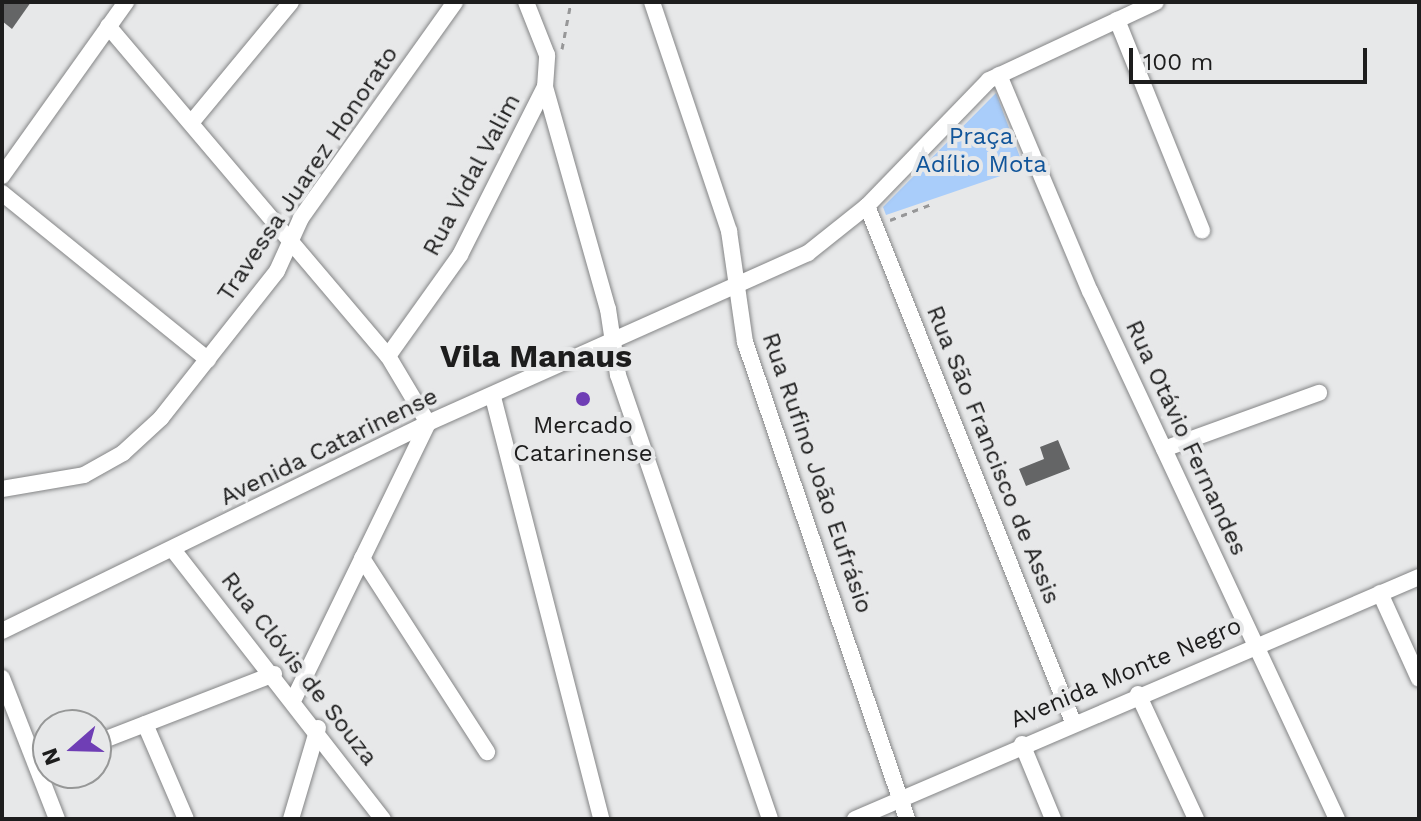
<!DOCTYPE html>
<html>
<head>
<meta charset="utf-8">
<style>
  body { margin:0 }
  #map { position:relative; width:1421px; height:821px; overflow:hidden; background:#e7e8e9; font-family:"Work Sans",sans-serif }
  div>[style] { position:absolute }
  .green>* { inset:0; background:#a9cdfa }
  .building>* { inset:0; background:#646566 }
  .path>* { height:3px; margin-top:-1.5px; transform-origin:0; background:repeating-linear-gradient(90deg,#979798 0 6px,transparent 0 12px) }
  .roads { filter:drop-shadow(0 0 2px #848586) drop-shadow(0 0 2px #848586) }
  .minor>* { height:16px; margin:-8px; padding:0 8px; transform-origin:8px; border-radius:8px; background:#fff }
  .dots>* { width:22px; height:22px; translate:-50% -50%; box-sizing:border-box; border:4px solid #e7e8e9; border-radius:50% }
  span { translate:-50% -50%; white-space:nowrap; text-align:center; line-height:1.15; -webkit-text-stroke:8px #e7e8e9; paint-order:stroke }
  .park-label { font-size:24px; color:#11559a }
  .street-label { font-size:24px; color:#1d1d1d }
  .poi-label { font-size:24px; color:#1d1d1d }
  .district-label { font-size:32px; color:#1d1d1d; font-weight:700 }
  .frame { position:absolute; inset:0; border:4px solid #1d1d1d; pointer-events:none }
  .north { position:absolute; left:32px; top:709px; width:80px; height:80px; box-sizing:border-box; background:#e7e8e9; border:2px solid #969797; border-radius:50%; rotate:250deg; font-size:22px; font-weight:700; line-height:32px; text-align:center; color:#1d1d1d }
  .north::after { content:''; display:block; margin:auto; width:28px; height:36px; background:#6f3eb5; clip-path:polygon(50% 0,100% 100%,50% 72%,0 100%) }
  .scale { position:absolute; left:1129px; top:48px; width:238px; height:36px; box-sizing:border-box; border:4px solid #1d1d1d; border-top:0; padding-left:10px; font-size:24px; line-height:28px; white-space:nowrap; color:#1d1d1d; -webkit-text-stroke:6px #e7e8e9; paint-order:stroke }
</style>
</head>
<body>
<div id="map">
  <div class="green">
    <div style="clip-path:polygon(996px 93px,1024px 168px,886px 215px,883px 207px)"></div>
  </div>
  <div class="building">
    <div style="clip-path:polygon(2px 2px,31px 2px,12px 29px,2px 21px)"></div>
    <div style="clip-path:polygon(1058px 440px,1070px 469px,1026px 486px,1019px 469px,1044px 459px,1040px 447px)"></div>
  </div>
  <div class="path">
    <div style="left:562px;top:49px;width:48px;rotate:-79.2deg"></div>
    <div style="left:890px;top:220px;width:47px;rotate:-21.1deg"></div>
  </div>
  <div class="roads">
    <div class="minor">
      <div style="left:652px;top:2px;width:242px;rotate:71.4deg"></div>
      <div style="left:729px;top:231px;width:112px;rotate:81.8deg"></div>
      <div style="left:745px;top:342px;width:504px;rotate:71.24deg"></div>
      <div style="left:1117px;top:20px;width:227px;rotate:68deg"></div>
      <div style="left:108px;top:26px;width:433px;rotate:49.7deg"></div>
      <div style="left:388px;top:356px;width:78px;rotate:59.2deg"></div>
      <div style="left:428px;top:423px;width:305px;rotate:115.9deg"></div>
      <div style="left:999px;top:75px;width:234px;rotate:67.2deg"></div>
      <div style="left:1090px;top:291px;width:583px;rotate:64.93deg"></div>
      <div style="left:545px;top:87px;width:231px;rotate:74.2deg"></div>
      <div style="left:608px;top:309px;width:67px;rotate:81.4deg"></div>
      <div style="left:618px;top:375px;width:469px;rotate:71.1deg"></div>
      <div style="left:191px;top:123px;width:157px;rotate:-50.4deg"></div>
      <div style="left:2px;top:176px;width:214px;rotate:-54.5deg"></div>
      <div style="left:2px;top:193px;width:265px;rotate:39deg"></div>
      <div style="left:867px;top:206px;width:556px;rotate:68.24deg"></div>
      <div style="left:388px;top:356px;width:124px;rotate:-54.5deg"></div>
      <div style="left:460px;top:255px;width:188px;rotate:-63.2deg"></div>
      <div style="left:545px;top:87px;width:32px;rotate:-86deg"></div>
      <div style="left:547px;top:55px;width:57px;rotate:-111.6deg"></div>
      <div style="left:493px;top:397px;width:436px;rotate:75.6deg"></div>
      <div style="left:1164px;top:449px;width:165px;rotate:-19.9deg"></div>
      <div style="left:2px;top:489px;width:83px;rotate:-9.7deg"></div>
      <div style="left:84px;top:475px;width:45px;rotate:-29.4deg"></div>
      <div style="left:123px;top:453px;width:52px;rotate:-42.6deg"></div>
      <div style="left:161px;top:418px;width:187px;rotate:-51.7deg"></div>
      <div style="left:277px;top:271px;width:58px;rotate:-65.6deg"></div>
      <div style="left:301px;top:218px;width:265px;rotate:-54.5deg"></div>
      <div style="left:174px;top:551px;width:340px;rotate:52.1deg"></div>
      <div style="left:362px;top:558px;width:231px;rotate:57.2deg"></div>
      <div style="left:1380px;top:593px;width:94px;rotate:65.6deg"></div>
      <div style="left:2px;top:631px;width:474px;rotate:-26deg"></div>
      <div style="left:428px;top:423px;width:416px;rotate:-24.1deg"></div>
      <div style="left:808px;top:253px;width:75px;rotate:-38.5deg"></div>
      <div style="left:867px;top:206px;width:175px;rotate:-45.9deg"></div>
      <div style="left:989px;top:80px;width:184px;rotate:-25deg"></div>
      <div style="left:2px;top:678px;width:151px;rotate:68.7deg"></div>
      <div style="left:1138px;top:694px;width:138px;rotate:65.1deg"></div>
      <div style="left:145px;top:724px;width:103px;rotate:66.7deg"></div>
      <div style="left:96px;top:743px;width:191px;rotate:-21.2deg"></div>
      <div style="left:1022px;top:744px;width:81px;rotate:67.5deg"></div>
      <div style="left:291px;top:819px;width:95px;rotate:-73.5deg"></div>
      <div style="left:855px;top:819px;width:614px;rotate:-23.22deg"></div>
    </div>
  </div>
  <div class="dots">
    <div style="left:583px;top:399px;background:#6f3eb5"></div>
  </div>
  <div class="park-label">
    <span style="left:981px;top:151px">Praça<br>Adílio Mota</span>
  </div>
  <div class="street-label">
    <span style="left:308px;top:174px;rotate:-56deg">Travessa Juarez Honorato</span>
    <span style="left:472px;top:175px;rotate:-62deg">Rua Vidal Valim</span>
    <span style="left:1186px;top:438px;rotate:65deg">Rua Otávio Fernandes</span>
    <span style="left:329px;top:447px;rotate:-26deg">Avenida Catarinense</span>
    <span style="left:993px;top:455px;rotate:68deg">Rua São Francisco de Assis</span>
    <span style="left:817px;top:473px;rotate:71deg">Rua Rufino João Eufrásio</span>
    <span style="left:299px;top:669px;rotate:52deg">Rua Clóvis de Souza</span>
    <span style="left:1126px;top:673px;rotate:-23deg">Avenida Monte Negro</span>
  </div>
  <div class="poi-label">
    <span style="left:583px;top:440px">Mercado<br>Catarinense</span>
  </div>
  <div class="district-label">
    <span style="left:536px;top:356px">Vila Manaus</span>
  </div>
  <div class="frame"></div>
  <div class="north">N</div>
  <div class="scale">100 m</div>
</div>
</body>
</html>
